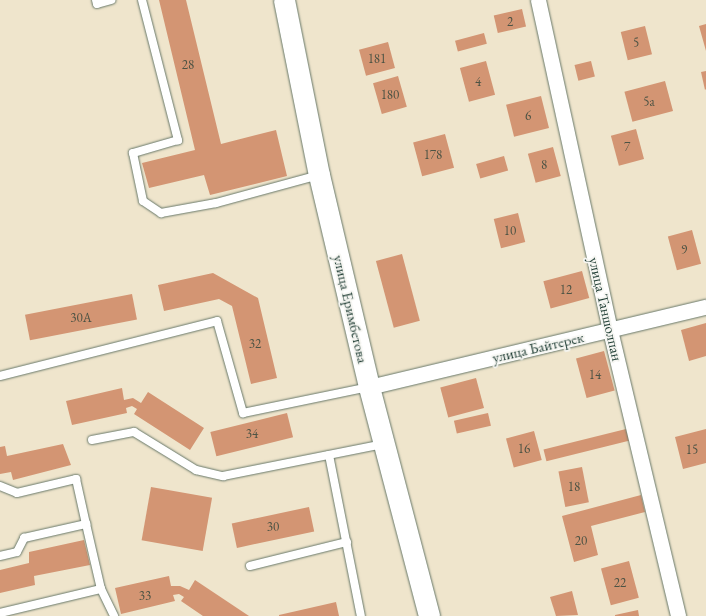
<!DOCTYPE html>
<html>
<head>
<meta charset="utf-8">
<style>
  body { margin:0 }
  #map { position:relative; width:706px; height:616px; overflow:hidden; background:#efe5cc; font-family:"EB Garamond",serif }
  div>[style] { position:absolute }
  .building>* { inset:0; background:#d39573; transform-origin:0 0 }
  .roads { filter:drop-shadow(0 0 1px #687869) drop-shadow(0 0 1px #687869) }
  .service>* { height:8px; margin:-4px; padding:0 4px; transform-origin:4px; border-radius:4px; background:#fff }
  .minor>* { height:15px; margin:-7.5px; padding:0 7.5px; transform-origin:7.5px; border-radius:7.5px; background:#fff }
  .secondary>* { height:21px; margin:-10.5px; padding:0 10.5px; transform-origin:10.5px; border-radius:10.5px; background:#fff }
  span { translate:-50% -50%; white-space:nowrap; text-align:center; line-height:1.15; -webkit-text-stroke:3.5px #f6f6f2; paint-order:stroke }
  .number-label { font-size:13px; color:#4c5344 }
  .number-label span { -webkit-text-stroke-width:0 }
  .street-label { font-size:15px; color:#1f3d34 }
</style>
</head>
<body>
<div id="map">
  <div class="building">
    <div style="clip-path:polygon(159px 0,186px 0,221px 144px,276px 130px,287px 176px,210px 195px,204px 175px,149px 188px,142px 163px,195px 150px)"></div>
    <div style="left:522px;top:9px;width:18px;height:29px;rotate:77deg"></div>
    <div style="clip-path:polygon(706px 24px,706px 51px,699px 26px)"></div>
    <div style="left:645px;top:26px;width:29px;height:25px;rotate:76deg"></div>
    <div style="left:484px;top:33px;width:11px;height:30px;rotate:75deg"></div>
    <div style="left:388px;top:42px;width:27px;height:30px;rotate:75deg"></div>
    <div style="left:486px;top:61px;width:35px;height:27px;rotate:75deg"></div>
    <div style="left:591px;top:61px;width:16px;height:17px;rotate:76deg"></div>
    <div style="clip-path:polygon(706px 71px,706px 89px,705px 90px,701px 72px)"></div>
    <div style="left:398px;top:76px;width:32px;height:26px;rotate:74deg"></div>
    <div style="left:665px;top:81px;width:31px;height:42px;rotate:75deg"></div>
    <div style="left:541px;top:96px;width:33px;height:36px;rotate:76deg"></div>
    <div style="left:636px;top:129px;width:31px;height:26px;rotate:75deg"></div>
    <div style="left:445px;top:134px;width:35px;height:33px;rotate:75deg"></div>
    <div style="left:553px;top:147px;width:30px;height:26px;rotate:75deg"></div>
    <div style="left:504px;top:156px;width:15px;height:29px;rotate:74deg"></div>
    <div style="left:518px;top:213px;width:30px;height:25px;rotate:76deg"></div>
    <div style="left:692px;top:230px;width:35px;height:25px;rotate:75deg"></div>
    <div style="left:402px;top:254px;width:69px;height:27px;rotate:75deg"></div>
    <div style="left:582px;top:271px;width:28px;height:40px;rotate:75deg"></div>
    <div style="clip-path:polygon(213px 273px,258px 298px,277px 378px,251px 384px,232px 306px,219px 299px,164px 311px,158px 285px)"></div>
    <div style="left:132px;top:294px;width:26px;height:109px;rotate:79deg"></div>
    <div style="clip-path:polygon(706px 323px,706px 356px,689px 361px,681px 330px)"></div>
    <div style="left:604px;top:351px;width:41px;height:29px;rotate:75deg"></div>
    <div style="left:476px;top:378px;width:31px;height:37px;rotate:75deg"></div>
    <div style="clip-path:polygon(122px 388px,124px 400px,133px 398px,141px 403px,148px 392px,204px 428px,190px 450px,134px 414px,137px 409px,132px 406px,126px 408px,127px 413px,72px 425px,66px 401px)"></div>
    <div style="left:287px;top:413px;width:25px;height:79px;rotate:76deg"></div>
    <div style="left:488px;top:413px;width:13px;height:35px;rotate:77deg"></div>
    <div style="left:626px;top:429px;width:12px;height:85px;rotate:76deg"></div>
    <div style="clip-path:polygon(706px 429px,706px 463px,683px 469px,675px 437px)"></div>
    <div style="left:534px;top:431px;width:30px;height:29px;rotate:75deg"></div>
    <div style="clip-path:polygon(63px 444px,71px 465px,13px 480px,11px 472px,0 474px,0 447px,5px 446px,7px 456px)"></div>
    <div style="left:582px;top:467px;width:36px;height:24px;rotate:79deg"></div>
    <div style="left:151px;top:487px;width:62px;height:54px;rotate:10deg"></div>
    <div style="clip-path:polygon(641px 495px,645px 512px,591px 526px,598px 555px,574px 562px,562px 516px)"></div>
    <div style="left:309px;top:507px;width:25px;height:79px;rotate:78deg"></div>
    <div style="clip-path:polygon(84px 540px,90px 565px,34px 576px,35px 585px,0 593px,0 570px,29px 563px,29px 552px)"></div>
    <div style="left:629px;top:561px;width:38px;height:29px;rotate:75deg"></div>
    <div style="clip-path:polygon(169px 576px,171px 586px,180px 586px,189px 590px,195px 580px,249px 616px,203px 616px,181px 601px,184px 597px,179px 594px,173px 595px,175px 601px,121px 614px,115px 588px)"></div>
    <div style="clip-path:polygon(572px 591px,578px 615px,556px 616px,550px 597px)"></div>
    <div style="clip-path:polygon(336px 602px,339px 616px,279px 616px,279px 615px)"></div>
    <div style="clip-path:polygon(638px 610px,639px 616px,615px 616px,615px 615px)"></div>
  </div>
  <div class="roads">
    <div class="service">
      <div style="left:96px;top:0;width:4px;rotate:76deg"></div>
      <div style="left:97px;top:4px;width:15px;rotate:-16deg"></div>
      <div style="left:142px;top:0;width:145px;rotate:75.6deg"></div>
      <div style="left:178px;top:140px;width:47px;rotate:163.9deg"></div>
      <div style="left:133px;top:153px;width:49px;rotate:78.2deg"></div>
      <div style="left:143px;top:201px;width:22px;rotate:34deg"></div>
      <div style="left:161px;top:213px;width:56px;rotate:-10.3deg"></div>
      <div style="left:216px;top:203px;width:107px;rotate:-15.2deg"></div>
      <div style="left:0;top:376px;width:224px;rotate:-14.2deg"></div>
      <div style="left:217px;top:321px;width:96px;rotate:74.2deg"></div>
      <div style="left:243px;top:413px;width:128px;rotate:-11.7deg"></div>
      <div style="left:92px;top:440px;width:43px;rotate:-10.8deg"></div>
      <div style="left:134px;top:432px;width:73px;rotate:31.5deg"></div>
      <div style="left:196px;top:470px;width:28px;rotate:13deg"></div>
      <div style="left:223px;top:476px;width:163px;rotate:-11.3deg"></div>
      <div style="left:329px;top:455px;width:164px;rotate:78.8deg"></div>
      <div style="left:0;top:486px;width:18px;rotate:22deg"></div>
      <div style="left:17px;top:493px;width:61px;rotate:-13.3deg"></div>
      <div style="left:76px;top:479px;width:46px;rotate:77.5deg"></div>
      <div style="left:0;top:556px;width:17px;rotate:-13deg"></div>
      <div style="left:17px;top:552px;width:16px;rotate:-63deg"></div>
      <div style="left:24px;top:538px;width:64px;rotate:-12.7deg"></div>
      <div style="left:86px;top:524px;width:67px;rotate:77deg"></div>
      <div style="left:250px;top:566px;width:100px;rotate:-13.9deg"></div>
      <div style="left:0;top:613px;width:104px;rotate:-13.4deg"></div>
      <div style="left:101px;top:589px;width:30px;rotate:64deg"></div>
    </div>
    <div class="minor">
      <div style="left:538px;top:0;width:338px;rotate:77.7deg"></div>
      <div style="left:610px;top:330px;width:294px;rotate:76.6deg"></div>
      <div style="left:369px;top:387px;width:346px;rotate:-13.4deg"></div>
    </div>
    <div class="secondary">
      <div style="left:284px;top:0;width:178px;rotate:78.7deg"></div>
      <div style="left:319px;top:175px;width:218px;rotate:76.7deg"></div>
      <div style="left:369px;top:387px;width:237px;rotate:75.3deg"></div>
    </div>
  </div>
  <div class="number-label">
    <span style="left:510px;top:22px">2</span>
    <span style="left:636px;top:43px">5</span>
    <span style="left:377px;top:59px">181</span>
    <span style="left:188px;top:65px">28</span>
    <span style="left:478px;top:82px">4</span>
    <span style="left:390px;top:95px">180</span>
    <span style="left:649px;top:102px">5а</span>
    <span style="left:528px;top:116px">6</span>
    <span style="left:627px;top:147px">7</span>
    <span style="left:433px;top:155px">178</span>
    <span style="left:544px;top:165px">8</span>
    <span style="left:510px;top:231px">10</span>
    <span style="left:684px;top:250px">9</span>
    <span style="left:566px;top:290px">12</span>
    <span style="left:81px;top:318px">30А</span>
    <span style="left:255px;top:344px">32</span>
    <span style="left:595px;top:375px">14</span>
    <span style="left:252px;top:434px">34</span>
    <span style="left:524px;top:449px">16</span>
    <span style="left:692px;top:450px">15</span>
    <span style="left:574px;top:487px">18</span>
    <span style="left:273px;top:527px">30</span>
    <span style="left:581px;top:541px">20</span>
    <span style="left:620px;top:583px">22</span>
    <span style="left:145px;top:596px">33</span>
  </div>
  <div class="street-label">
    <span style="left:351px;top:309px;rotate:77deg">улица Еримбетова</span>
    <span style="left:606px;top:309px;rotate:77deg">улица Таншолпан</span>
    <span style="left:538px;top:347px;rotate:-13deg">улица Байтерек</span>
  </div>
</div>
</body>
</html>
